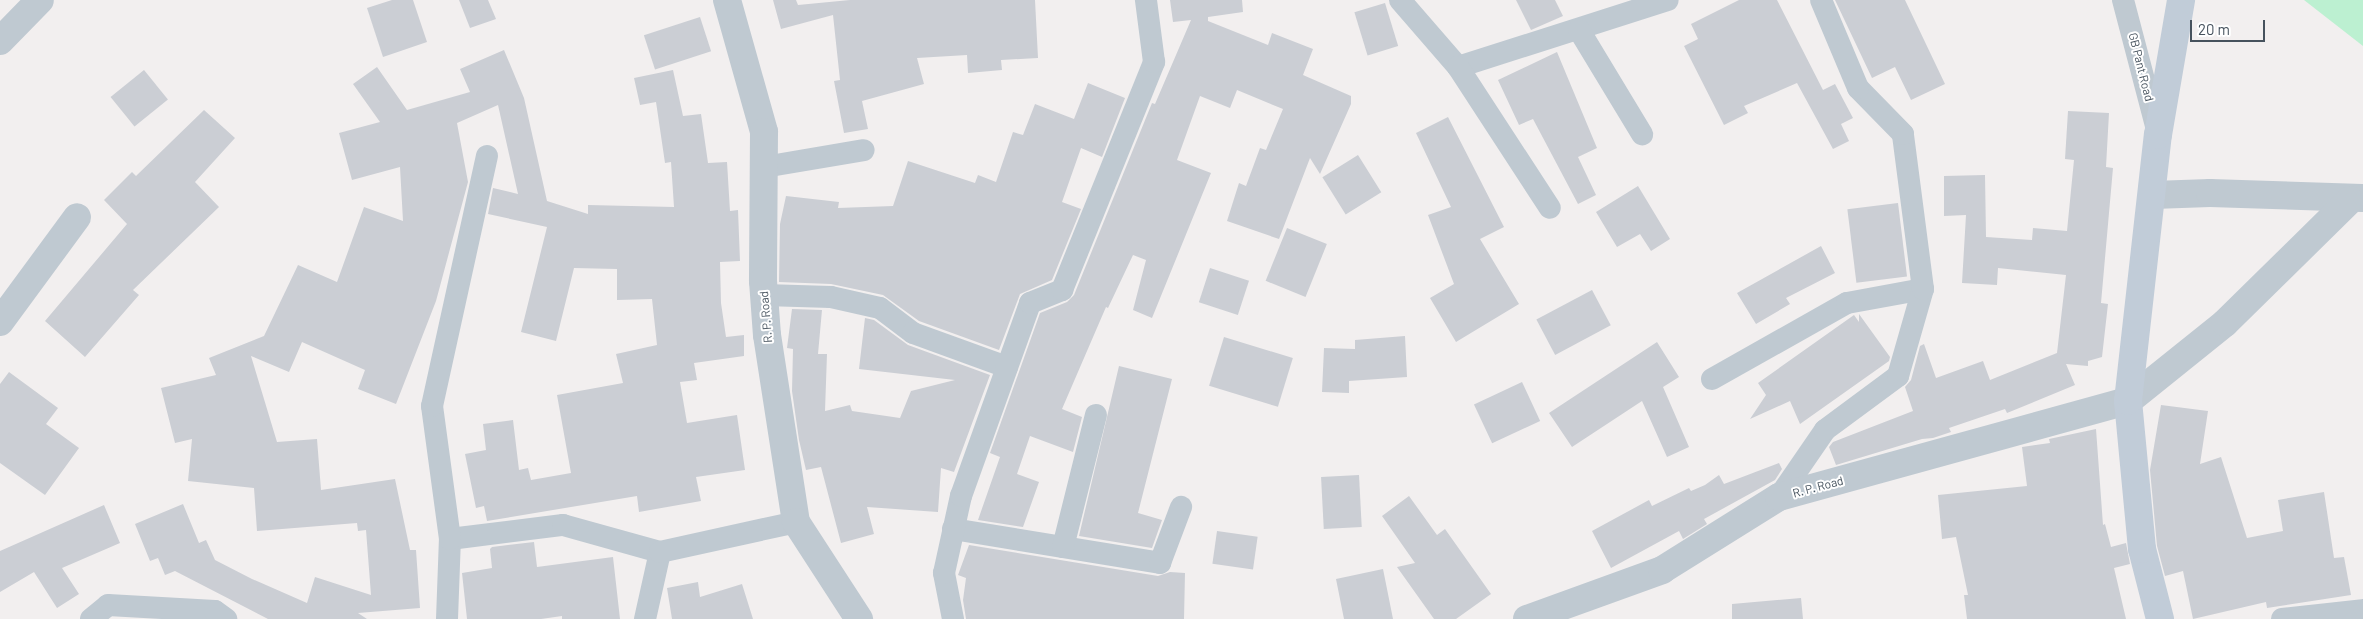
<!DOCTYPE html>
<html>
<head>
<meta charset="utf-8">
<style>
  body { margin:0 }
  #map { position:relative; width:2363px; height:619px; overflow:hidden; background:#f2efef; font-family:Barlow,sans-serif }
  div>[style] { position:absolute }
  .green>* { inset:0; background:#bcf0d1 }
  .building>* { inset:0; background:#cbced4; transform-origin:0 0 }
  .minor>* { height:22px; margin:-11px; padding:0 11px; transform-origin:11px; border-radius:11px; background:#bfc9d1 }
  .tertiary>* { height:28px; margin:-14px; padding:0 14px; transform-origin:14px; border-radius:14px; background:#bfc9d1 }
  .secondary>* { height:28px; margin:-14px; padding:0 14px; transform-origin:14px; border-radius:14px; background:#c1ccd8 }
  span { translate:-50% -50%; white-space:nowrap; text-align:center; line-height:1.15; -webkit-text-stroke:4px #fff; paint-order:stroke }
  .street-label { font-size:12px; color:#46525d }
  .scale { position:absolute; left:2190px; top:20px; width:75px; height:22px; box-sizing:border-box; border:2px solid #46525d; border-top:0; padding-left:6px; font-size:15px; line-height:18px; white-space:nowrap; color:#46525d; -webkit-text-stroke:4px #fff; paint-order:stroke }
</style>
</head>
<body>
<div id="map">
  <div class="green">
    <div style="clip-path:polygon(2304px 0,2363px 0,2363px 46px)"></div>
  </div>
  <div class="building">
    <div style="clip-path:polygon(392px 0,413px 0,427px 42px,383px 57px,367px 8px)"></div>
    <div style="clip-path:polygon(459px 0,488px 0,496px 19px,470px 28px)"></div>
    <div style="clip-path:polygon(773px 0,796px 0,798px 5px,850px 0,1035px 0,1038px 58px,1001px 60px,1002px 70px,968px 73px,967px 55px,917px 58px,924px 84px,862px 101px,868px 129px,844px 133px,834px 81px,840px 80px,833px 15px,781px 29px)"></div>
    <div style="clip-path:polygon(1170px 0,1242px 0,1243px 12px,1208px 17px,1208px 21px,1268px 45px,1272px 33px,1313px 49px,1303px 75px,1351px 96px,1351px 104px,1320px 174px,1310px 158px,1279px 239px,1227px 221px,1239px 183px,1246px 186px,1260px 148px,1266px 150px,1283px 109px,1237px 90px,1230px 108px,1200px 96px,1177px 160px,1211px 173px,1152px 318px,1133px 310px,1146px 260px,1133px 255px,1108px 308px,1106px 307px,1062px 409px,1082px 417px,1073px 452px,1030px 436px,1017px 474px,1039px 482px,1023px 527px,978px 520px,1000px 457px,990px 453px,1040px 313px,1067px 302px,1074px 295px,1152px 103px,1155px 104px,1191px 20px,1173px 22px)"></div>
    <div style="clip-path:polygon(1516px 0,1555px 0,1563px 16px,1531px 30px)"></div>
    <div style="clip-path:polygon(1739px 0,1777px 0,1823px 90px,1835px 84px,1853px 118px,1841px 124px,1849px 141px,1833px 149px,1797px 83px,1744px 106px,1748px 113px,1724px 125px,1684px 46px,1698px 39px,1691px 24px)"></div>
    <div style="clip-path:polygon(1835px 0,1905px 0,1945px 84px,1911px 100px,1895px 67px,1872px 78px)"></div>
    <div style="left:1385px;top:3px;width:45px;height:32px;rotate:73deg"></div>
    <div style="left:700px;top:17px;width:36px;height:59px;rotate:72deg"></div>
    <div style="clip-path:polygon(504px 50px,524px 98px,547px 201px,588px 214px,588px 205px,674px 207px,671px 162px,665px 163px,656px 102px,640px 105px,634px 78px,673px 70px,683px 116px,701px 114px,708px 163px,727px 162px,730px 211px,738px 210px,740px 261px,720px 262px,721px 303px,726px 337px,744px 335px,744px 356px,694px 363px,697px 380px,680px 382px,687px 423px,737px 415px,745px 470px,696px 477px,701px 501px,639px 512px,637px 496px,487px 521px,484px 506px,476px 508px,465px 454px,486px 450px,483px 424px,513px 420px,519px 470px,528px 468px,531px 480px,571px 473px,557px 395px,623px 383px,616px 354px,657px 345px,652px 299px,617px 300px,617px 269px,574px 268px,556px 341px,521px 332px,547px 227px,488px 214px,493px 188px,518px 194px,498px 105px,457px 123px,468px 182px,436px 301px,396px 404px,358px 389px,365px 370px,302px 342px,289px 372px,251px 356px,277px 442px,317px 439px,321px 490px,395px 479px,410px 550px,416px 550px,420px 608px,358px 613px,367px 619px,268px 619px,175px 571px,165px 575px,158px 558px,150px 561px,135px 524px,183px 504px,199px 543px,206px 540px,215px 560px,252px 579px,307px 603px,315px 577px,371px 595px,366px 530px,358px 531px,357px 523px,257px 531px,254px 488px,188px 481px,192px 439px,175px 443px,161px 388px,216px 375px,209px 358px,264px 336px,298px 265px,337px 282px,364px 207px,403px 221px,400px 167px,352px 180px,339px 133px,380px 122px,353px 84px,377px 67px,407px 110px,470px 92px,460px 69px)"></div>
    <div style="clip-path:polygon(1557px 52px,1597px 148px,1578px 157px,1596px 195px,1578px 204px,1533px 119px,1519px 125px,1498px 80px)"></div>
    <div style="left:144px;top:70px;width:38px;height:43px;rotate:51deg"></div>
    <div style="clip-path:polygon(1088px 83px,1125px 98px,1102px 157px,1081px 148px,1062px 202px,1081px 209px,1052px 280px,1020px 294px,999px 350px,919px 321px,883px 295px,831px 284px,779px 282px,780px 224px,786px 196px,839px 202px,838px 208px,893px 206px,908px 161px,975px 183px,978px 175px,996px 182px,1013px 132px,1023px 135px,1035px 104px,1074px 119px)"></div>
    <div style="clip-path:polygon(204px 110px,235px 138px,195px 182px,219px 207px,133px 290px,139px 295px,85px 357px,45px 321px,127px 224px,104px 200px,132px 172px,136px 176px)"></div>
    <div style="clip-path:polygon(2068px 111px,2109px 113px,2106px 167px,2113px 168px,2101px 303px,2108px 304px,2102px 357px,2088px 361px,2088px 366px,2066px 364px,2075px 385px,2007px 413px,2005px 409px,1949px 428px,1951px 432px,1933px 438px,1922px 439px,1836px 465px,1829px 447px,1833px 442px,1913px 411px,1905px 387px,1911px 380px,1920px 346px,1924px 344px,1936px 378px,1983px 361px,1990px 380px,2057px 353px,2066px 275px,1998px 268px,1997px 285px,1962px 283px,1966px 215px,1944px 216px,1944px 176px,1985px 175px,1986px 237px,2032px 240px,2033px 228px,2067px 231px,2074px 160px,2065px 159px)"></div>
    <div style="clip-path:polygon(1448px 117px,1504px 227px,1480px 239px,1519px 304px,1456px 342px,1430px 298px,1454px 284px,1428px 215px,1451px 207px,1416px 133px)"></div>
    <div style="left:1358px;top:155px;width:44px;height:42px;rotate:58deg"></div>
    <div style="clip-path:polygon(1638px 186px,1670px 239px,1651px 251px,1640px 234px,1617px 247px,1596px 212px)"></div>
    <div style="left:1898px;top:203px;width:74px;height:51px;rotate:83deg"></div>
    <div style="left:1287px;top:228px;width:43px;height:57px;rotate:22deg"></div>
    <div style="clip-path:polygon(1821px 246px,1835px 273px,1786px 298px,1790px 304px,1756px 324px,1737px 293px)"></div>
    <div style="left:1210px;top:268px;width:41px;height:36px;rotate:18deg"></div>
    <div style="left:1592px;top:290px;width:40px;height:63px;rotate:62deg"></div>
    <div style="clip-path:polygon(792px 309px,822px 310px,818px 354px,827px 354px,825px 411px,850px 405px,852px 411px,900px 418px,911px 391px,955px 380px,859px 369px,865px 318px,874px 320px,908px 345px,990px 375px,954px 472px,941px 468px,938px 512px,867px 507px,874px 534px,841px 543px,821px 467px,806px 470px,799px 440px,792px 391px,793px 349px,787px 348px)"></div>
    <div style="clip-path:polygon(1859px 314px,1890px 357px,1889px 361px,1800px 424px,1790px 401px,1750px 419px,1766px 395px,1758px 383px,1854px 315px,1859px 322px)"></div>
    <div style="clip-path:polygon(1405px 336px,1407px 377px,1349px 381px,1349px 393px,1322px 392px,1324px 348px,1355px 349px,1355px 340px)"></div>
    <div style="left:1224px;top:337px;width:72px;height:51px;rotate:17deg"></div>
    <div style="clip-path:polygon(1657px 342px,1679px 377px,1663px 387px,1689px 447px,1667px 457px,1642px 401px,1572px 447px,1549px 413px)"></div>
    <div style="clip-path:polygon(1119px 366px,1172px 379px,1138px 513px,1162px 520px,1152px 548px,1079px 536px)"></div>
    <div style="clip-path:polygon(9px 372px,58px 408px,46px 424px,79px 448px,45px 495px,0 463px,0 384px)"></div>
    <div style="left:1522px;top:382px;width:43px;height:53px;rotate:65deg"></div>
    <div style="clip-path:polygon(2161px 405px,2208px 411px,2200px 464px,2221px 457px,2247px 538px,2283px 531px,2278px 500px,2324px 492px,2334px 558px,2344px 557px,2351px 595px,2267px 608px,2266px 602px,2193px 619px,2183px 571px,2165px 576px,2157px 546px,2150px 470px)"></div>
    <div style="clip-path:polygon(2096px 429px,2103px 525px,2105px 524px,2111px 547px,2126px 543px,2130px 564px,2114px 568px,2126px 619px,1967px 619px,1964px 595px,1968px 595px,1956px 537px,1942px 539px,1938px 495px,2027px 486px,2022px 447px,2050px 443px,2049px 439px)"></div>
    <div style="clip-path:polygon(1779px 463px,1782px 469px,1775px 480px,1704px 519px,1707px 524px,1683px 539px,1679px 531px,1611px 568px,1592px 531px,1649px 500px,1652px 506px,1689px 488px,1691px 491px,1705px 485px,1719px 475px,1724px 484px)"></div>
    <div style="left:1359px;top:475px;width:52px;height:38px;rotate:87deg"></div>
    <div style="clip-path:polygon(1409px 496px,1437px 535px,1445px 529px,1491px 594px,1456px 619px,1434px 619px,1397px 567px,1415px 563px,1382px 516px)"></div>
    <div style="clip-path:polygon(104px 505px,120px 543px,62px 568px,79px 594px,57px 608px,34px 572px,0 592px,0 551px)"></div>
    <div style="left:1217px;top:531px;width:41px;height:33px;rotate:8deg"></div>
    <div style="clip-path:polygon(534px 542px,537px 567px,613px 557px,620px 619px,562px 619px,562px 616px,541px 619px,467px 619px,462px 573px,492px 568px,490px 549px,492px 547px)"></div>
    <div style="clip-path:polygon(969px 545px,1158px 576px,1170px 572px,1185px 573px,1184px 619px,966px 619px,963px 600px,966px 578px,958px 575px)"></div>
    <div style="clip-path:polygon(1383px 569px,1393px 619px,1344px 619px,1336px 579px)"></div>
    <div style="clip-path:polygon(698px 582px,700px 597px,742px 584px,753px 619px,672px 619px,667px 588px)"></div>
    <div style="clip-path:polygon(1801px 598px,1803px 619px,1732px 619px,1732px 604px)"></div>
  </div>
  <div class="minor">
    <div style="left:1400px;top:0;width:89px;rotate:49.1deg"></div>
    <div style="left:1458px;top:67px;width:220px;rotate:-17.7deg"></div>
    <div style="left:2123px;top:0;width:134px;rotate:75.3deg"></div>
    <div style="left:1579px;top:30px;width:122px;rotate:58.8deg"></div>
    <div style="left:1458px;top:67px;width:168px;rotate:56.9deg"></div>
    <div style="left:764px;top:167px;width:101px;rotate:-9.6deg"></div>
    <div style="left:764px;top:295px;width:67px;rotate:1.7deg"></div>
    <div style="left:831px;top:297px;width:50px;rotate:12.7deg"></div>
    <div style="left:880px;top:308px;width:41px;rotate:37.1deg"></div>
    <div style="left:913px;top:333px;width:100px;rotate:19.9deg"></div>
    <div style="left:1712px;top:379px;width:155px;rotate:-29.4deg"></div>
    <div style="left:1847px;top:303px;width:77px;rotate:-10.4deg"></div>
    <div style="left:1779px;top:497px;width:81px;rotate:-55.5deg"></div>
    <div style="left:1825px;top:430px;width:91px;rotate:-36.5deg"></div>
    <div style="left:1898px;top:376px;width:91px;rotate:-74deg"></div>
    <div style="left:1923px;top:289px;width:156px;rotate:-97.4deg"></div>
    <div style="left:1903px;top:134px;width:64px;rotate:-134.4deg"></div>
    <div style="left:1858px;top:88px;width:95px;rotate:-112.8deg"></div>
    <div style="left:953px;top:529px;width:210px;rotate:9.3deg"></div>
    <div style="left:1160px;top:563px;width:60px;rotate:-69.4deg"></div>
    <div style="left:450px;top:539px;width:114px;rotate:-7.1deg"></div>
    <div style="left:563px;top:525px;width:101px;rotate:15.6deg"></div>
    <div style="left:660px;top:552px;width:69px;rotate:102.6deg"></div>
    <div style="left:1063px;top:547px;width:136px;rotate:-76deg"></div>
    <div style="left:660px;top:552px;width:139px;rotate:-12.4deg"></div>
    <div style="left:91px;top:619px;width:22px;rotate:-39deg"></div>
    <div style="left:108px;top:605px;width:107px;rotate:3.2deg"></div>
    <div style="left:215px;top:611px;width:14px;rotate:36deg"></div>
    <div style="left:447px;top:619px;width:80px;rotate:-87.9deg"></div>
    <div style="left:450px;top:539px;width:134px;rotate:-97.7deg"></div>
    <div style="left:432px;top:406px;width:256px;rotate:-77.6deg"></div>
    <div style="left:953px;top:619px;width:47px;rotate:-101.1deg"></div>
    <div style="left:944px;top:573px;width:79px;rotate:-77.6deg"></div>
    <div style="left:961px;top:496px;width:205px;rotate:-70.3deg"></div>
    <div style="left:1030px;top:303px;width:35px;rotate:-22deg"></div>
    <div style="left:1062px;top:290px;width:246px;rotate:-68deg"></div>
    <div style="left:1154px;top:62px;width:63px;rotate:-97.4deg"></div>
    <div style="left:2282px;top:619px;width:81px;rotate:-6.3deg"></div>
  </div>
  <div class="tertiary">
    <div style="left:727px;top:0;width:137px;rotate:74.3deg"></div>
    <div style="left:764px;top:132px;width:149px;rotate:90.4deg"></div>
    <div style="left:763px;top:281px;width:54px;rotate:85.8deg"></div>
    <div style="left:767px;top:335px;width:189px;rotate:81.2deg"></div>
    <div style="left:796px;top:522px;width:116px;rotate:57deg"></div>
    <div style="left:0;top:41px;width:57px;rotate:-45.7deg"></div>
    <div style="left:2153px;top:195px;width:57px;rotate:-2deg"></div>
    <div style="left:2210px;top:193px;width:152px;rotate:1.9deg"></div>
    <div style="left:0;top:322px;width:130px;rotate:-53.7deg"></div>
    <div style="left:1527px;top:619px;width:144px;rotate:-19.9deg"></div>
    <div style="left:1662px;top:570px;width:138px;rotate:-32deg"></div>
    <div style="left:1779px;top:497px;width:362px;rotate:-15.4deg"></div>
    <div style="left:2128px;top:401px;width:124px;rotate:-38.8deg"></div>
    <div style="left:2225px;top:323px;width:175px;rotate:-44.5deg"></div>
  </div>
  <div class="secondary">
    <div style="left:2160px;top:619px;width:72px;rotate:-104.4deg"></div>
    <div style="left:2142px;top:549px;width:149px;rotate:-95.4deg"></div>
    <div style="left:2128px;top:401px;width:268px;rotate:-83.6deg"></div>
    <div style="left:2158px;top:135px;width:137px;rotate:-80.3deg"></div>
  </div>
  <div class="street-label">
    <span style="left:2141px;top:67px;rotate:76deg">GB Pant Road</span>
    <span style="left:766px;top:317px;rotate:-95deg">R. P. Road</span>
    <span style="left:1818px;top:487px;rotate:-15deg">R. P. Road</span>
  </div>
  <div class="scale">20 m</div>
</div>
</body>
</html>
